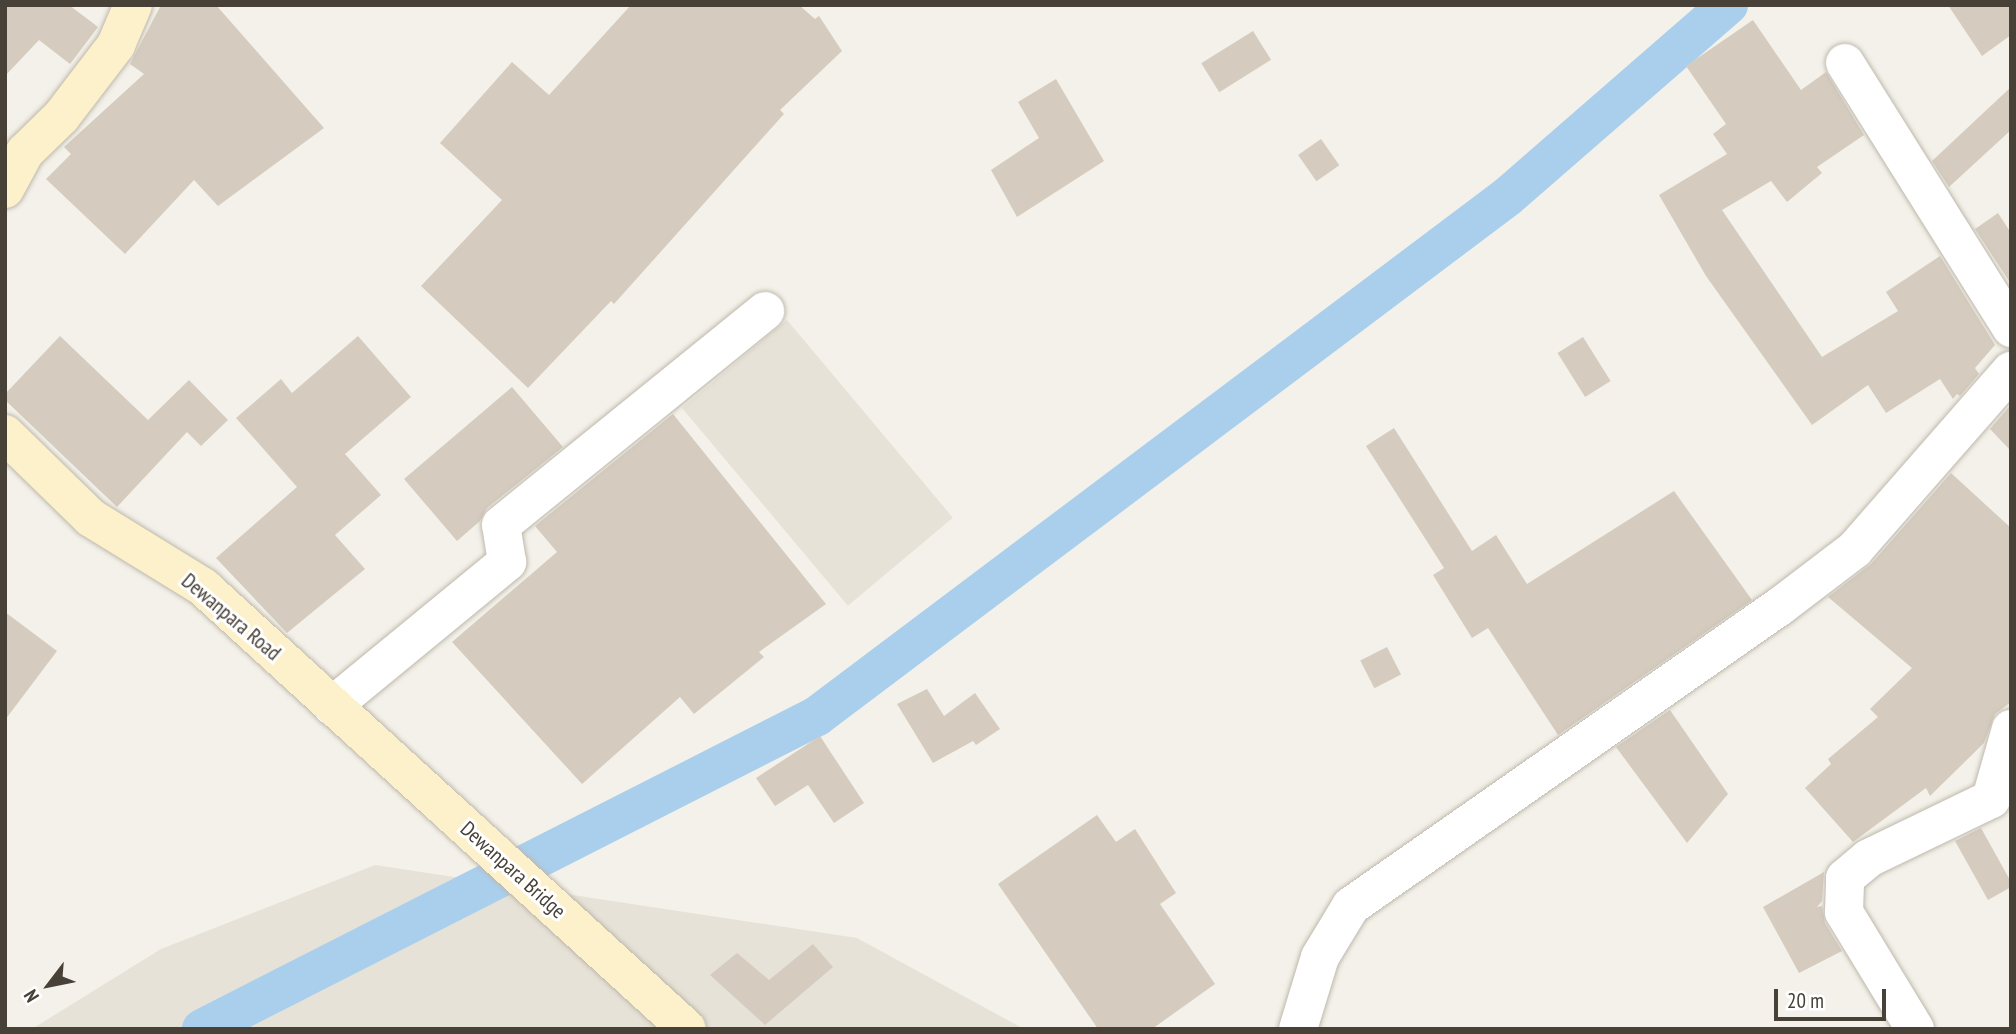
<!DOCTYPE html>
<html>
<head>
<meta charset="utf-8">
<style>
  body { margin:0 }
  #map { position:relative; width:2016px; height:1034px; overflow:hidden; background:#f3f1e9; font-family:"PT Sans Narrow",sans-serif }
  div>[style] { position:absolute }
  .residential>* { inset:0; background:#e7e2d7; transform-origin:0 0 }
  .canal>* { height:40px; margin:-20px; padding:0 20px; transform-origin:20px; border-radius:20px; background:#a9cfed }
  .building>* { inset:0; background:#d5ccbf; transform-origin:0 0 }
  .roads { filter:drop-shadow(0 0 2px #bfb8ac) drop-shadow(0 0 2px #bfb8ac) }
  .street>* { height:38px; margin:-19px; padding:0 19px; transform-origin:19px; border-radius:19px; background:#fff }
  .secondary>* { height:38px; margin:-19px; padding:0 19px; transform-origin:19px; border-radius:19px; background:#fcf1cb }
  span { translate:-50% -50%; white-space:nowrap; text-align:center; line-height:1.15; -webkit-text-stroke:6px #fff; paint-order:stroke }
  .street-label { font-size:21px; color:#474138 }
  .frame { position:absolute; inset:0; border:7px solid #474138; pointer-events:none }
  .north { position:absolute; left:14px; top:950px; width:70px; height:70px; -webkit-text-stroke:5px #fff; paint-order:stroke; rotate:238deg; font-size:19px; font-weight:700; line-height:28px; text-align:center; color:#474138 }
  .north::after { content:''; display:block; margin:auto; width:24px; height:32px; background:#474138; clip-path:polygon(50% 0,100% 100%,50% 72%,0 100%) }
  .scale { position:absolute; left:1774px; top:989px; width:112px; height:32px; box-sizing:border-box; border:4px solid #474138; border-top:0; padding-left:9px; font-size:21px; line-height:24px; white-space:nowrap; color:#474138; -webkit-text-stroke:5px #fff; paint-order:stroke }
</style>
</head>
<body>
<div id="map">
  <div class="residential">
    <div style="left:787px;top:320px;width:258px;height:137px;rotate:50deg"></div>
    <div style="clip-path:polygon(375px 865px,857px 938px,1024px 1029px,32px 1029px,161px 949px)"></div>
  </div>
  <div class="canal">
    <div style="left:202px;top:1029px;width:690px;rotate:-26.97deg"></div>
    <div style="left:817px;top:716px;width:863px;rotate:-36.95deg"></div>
    <div style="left:1507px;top:197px;width:293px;rotate:-41deg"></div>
  </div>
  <div class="building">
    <div style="clip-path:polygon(5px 5px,69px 5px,98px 27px,70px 64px,39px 40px,5px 76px)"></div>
    <div style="clip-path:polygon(161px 5px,216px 5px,324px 128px,218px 206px,194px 180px,125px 254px,46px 179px,71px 154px,64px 147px,144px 74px,130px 64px)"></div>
    <div style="clip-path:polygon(631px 5px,799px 5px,815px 19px,819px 16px,842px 51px,780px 110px,784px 114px,614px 304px,611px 301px,528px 388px,421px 286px,502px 200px,440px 143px,512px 62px,549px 95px)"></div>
    <div style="clip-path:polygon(1948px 5px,2011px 5px,2011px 35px,1982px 56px)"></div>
    <div style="clip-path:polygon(1753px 20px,1801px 90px,1826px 72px,1864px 135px,1817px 167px,1822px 173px,1787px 202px,1771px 181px,1722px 210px,1822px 357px,1898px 311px,1886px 292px,1940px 256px,1995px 345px,1975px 368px,1979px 374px,1960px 396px,1957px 394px,1953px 399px,1940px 379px,1886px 413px,1868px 385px,1812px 425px,1706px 276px,1659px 195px,1727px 154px,1713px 134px,1726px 124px,1686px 66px)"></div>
    <div style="left:1253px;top:31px;width:34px;height:61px;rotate:58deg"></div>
    <div style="clip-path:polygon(1056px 79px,1104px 161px,1017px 217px,991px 170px,1039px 138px,1018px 102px)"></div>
    <div style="clip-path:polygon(2011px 87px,2011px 130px,1949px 187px,1932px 161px)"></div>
    <div style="left:1321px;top:139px;width:32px;height:28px;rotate:55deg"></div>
    <div style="clip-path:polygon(1998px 213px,2011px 233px,2011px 284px,1975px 229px)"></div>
    <div style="clip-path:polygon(60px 336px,148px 420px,189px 380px,228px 420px,201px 446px,187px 432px,117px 507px,5px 400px,5px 394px)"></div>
    <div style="clip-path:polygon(358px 336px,411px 397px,345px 454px,381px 495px,335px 535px,365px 569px,287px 633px,216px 558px,297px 487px,236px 418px,281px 379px,292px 393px)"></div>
    <div style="left:1583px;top:337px;width:52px;height:30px;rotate:58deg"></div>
    <div style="clip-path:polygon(512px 387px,563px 447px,487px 508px,480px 521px,457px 541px,404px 479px)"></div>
    <div style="clip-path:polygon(2009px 407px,2011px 410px,2011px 451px,1990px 429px)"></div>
    <div style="clip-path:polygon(673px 414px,826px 604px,759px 652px,764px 657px,694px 714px,680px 697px,582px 784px,452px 642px,557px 552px,535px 526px)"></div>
    <div style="clip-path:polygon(1394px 428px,1472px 551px,1496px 535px,1527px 584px,1674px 491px,1752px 600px,1558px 735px,1488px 628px,1472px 638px,1433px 575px,1444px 568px,1366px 446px)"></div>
    <div style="clip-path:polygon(1951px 473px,2011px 528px,2011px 702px,1995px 714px,1984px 743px,1930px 796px,1926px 788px,1853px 842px,1805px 788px,1831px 764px,1828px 759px,1878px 717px,1870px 709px,1912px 668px,1828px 597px,1871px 564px)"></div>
    <div style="clip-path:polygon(5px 612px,57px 651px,5px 720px)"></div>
    <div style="left:1387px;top:647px;width:31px;height:30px;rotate:63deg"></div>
    <div style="clip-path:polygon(927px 689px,944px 716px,975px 693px,1000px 729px,976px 745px,973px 741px,933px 763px,897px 704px)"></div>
    <div style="clip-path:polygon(1670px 710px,1728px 794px,1687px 843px,1616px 747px)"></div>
    <div style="clip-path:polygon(820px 736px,864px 803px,834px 823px,808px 785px,775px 806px,756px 778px)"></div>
    <div style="clip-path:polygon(1097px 815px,1116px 842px,1135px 829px,1176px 893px,1160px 904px,1215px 984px,1152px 1029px,1098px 1029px,998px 884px)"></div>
    <div style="clip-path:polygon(1981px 828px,2011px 882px,2011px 887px,1988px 900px,1955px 841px)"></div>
    <div style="clip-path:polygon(1824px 872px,1822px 901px,1817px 907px,1822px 906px,1825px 923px,1842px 951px,1799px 973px,1763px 907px)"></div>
    <div style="clip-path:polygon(813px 944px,833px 967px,765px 1025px,710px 975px,737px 953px,769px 980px)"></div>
  </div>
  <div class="roads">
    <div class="street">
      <div style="left:1845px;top:63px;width:313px;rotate:57.9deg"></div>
      <div style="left:332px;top:706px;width:227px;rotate:-39.4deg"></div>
      <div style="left:507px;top:562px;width:37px;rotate:-99deg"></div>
      <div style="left:501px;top:525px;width:340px;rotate:-39deg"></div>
      <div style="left:1298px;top:1029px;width:75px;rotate:-73deg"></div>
      <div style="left:1320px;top:957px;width:60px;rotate:-58.7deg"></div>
      <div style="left:1351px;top:906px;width:522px;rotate:-34.94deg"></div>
      <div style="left:1779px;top:607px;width:96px;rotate:-37.3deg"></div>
      <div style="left:1855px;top:549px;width:237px;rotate:-48.8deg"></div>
      <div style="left:1915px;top:1029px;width:137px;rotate:-121.3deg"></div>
      <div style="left:1844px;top:912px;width:34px;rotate:-88deg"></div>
      <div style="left:1845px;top:878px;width:31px;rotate:-40deg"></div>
      <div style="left:1869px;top:858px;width:136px;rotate:-25.8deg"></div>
      <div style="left:1991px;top:799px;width:73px;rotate:-74.1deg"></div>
    </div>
    <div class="secondary">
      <div style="left:5px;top:189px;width:42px;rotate:-61.6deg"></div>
      <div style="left:25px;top:152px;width:50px;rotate:-44.2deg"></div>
      <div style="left:61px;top:117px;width:91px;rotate:-52.6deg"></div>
      <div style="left:116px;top:45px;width:43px;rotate:-67deg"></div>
      <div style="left:5px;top:434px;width:120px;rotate:44.3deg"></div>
      <div style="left:91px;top:518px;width:132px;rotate:31.6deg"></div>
      <div style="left:203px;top:587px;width:655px;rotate:42.4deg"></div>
    </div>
  </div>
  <div class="street-label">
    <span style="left:231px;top:617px;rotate:40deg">Dewanpara Road</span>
    <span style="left:513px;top:870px;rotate:42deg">Dewanpara Bridge</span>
  </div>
  <div class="frame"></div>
  <div class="north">N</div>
  <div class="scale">20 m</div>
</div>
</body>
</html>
